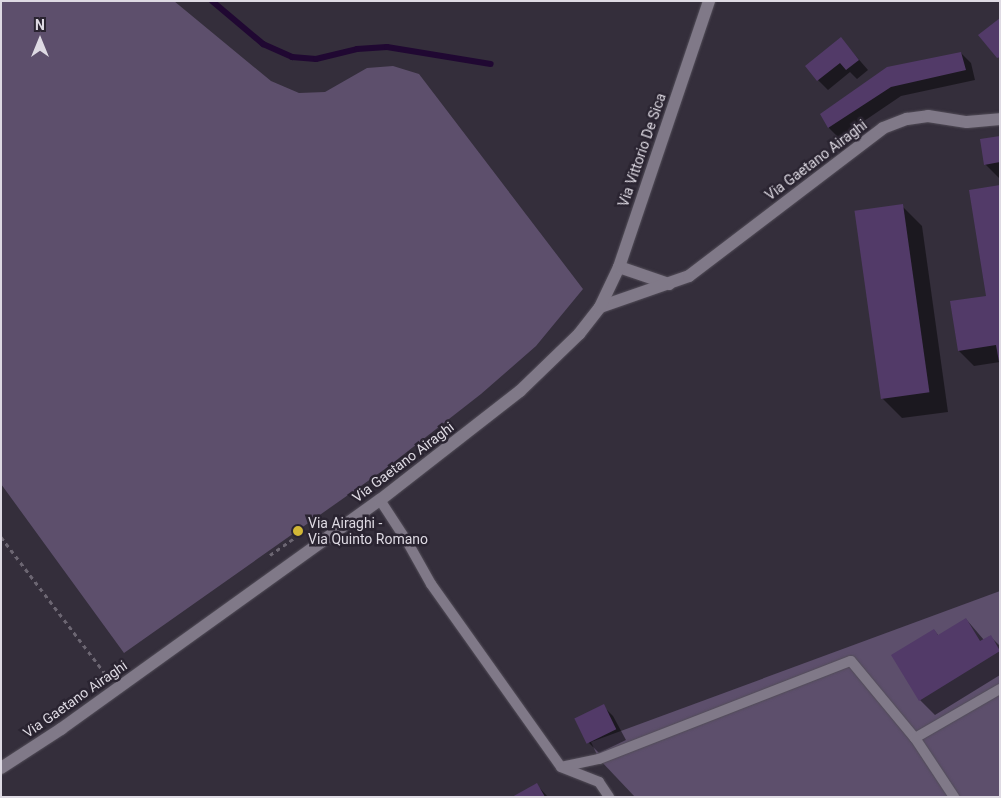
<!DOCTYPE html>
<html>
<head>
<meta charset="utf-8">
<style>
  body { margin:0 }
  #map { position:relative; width:1001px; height:798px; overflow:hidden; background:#342e3b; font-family:Roboto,sans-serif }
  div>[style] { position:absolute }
  .green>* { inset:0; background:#5d4f6c }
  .shadow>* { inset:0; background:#0007 }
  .stream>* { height:6px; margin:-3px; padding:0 3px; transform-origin:3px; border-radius:3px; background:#200832 }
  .building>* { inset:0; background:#523a68; transform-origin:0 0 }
  .path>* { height:3px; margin-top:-1.5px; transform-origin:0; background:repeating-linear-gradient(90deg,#6c6672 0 4px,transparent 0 8px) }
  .roads { filter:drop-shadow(0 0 1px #524d58) drop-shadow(0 0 1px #524d58) }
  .service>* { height:10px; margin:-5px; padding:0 5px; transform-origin:5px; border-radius:5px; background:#807988 }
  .minor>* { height:12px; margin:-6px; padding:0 6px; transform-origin:6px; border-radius:6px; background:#807988 }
  .tertiary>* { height:12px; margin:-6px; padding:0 6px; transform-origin:6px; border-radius:6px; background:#807988 }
  .dots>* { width:14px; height:14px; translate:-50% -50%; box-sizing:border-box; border:2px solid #2a2431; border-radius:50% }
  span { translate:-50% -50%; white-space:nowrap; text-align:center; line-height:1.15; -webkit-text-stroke:5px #2a2431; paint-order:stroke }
  .street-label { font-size:14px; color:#dedae3 }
  .poi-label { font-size:14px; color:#dedae3 }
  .left { translate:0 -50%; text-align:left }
  .frame { position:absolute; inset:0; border:2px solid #dedae3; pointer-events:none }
  .north { position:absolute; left:15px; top:15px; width:50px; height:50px; -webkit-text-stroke:4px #2a2431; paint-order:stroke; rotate:0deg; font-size:14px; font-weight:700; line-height:20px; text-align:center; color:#dedae3 }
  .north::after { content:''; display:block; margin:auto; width:18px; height:22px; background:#dedae3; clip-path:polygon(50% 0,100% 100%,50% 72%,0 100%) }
</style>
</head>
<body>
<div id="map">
  <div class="green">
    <div style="clip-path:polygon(1px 1px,174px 1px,271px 81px,299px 93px,325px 92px,367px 68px,393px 66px,419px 74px,583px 289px,536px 346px,481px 394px,385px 469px,124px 653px,1px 484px)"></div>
    <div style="clip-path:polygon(1000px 591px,1000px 797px,635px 797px,599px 759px,591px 742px)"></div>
  </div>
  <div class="shadow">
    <div style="clip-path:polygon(841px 39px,868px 70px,857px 79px,850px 72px,828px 90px,818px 80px)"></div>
    <div style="clip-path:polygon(961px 53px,971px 63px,975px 80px,901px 96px,839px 138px,829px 128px,822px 114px)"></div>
    <div style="clip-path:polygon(1000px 138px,1000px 179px,985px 164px)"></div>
    <div style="clip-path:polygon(902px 206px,922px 226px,948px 412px,902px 418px,882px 398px)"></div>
    <div style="clip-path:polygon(988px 299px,1000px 362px,974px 366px,959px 351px,951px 302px)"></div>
    <div style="clip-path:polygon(966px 619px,984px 640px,990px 636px,1000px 646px,1000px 675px,935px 715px,920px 700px,934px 630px,939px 636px)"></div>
    <div style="clip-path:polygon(603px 706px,613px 716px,626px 740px,599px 753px,589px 743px)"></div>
    <div style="clip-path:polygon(536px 784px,548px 797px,515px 797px)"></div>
  </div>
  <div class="stream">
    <div style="left:212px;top:1px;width:67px;rotate:40.1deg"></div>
    <div style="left:263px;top:44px;width:32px;rotate:24deg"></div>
    <div style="left:292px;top:57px;width:24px;rotate:5deg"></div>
    <div style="left:316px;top:59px;width:42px;rotate:-13.7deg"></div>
    <div style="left:357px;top:49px;width:30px;rotate:-4deg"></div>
    <div style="left:387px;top:47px;width:105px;rotate:9.3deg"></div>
  </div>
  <div class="building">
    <div style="clip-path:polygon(1000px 18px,1000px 57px,997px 58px,978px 35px)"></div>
    <div style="clip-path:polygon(841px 37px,859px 60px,846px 70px,840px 63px,817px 81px,805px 66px)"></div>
    <div style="clip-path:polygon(961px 52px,966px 70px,891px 87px,828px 128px,820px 114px,887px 67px)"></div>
    <div style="clip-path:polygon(1000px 136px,1000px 162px,984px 165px,980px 139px)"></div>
    <div style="clip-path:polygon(1000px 185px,1000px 362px,999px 362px,996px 345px,958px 351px,950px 301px,986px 296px,969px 190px)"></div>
    <div style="left:903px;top:204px;width:190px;height:49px;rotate:82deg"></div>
    <div style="clip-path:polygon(966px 618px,980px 641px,991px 635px,1000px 651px,919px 701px,891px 655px,934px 629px,938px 635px)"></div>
    <div style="left:604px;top:704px;width:28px;height:33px;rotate:64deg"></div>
    <div style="clip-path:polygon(537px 783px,545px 797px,512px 797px)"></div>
  </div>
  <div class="path">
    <div style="left:1px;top:537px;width:175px;rotate:52.7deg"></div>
    <div style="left:270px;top:555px;width:29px;rotate:-35deg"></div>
  </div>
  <div class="roads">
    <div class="service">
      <div style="left:380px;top:500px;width:51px;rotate:56.9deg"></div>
      <div style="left:408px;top:543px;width:47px;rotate:60.7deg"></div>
      <div style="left:431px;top:584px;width:224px;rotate:54.6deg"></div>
      <div style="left:561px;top:767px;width:41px;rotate:21.5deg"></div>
      <div style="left:599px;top:782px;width:18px;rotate:56deg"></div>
      <div style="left:915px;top:738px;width:98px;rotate:-30deg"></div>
      <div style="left:561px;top:767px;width:39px;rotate:-12deg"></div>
      <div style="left:599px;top:759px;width:270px;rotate:-21.3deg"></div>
      <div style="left:851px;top:661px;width:100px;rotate:50.3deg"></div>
      <div style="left:915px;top:738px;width:71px;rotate:56.5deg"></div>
    </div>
    <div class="minor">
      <div style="left:619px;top:267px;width:53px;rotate:18.8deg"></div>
      <div style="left:600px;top:307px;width:94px;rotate:-19.2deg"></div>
      <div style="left:689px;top:276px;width:244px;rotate:-37.3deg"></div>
      <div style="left:883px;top:128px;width:26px;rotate:-21deg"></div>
      <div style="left:907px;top:119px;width:21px;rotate:-8deg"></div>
      <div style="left:928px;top:116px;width:39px;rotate:9deg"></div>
      <div style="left:967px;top:122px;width:33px;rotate:-5deg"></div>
    </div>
    <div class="tertiary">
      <div style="left:1px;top:768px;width:72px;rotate:-33deg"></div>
      <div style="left:61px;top:729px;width:393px;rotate:-35.7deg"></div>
      <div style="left:380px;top:500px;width:177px;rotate:-37.9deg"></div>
      <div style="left:520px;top:391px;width:82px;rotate:-44deg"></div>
      <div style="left:579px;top:334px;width:34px;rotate:-52deg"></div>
      <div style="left:600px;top:307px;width:44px;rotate:-64.6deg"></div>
      <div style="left:619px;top:267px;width:281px;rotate:-71.3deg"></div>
    </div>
  </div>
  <div class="dots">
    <div style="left:298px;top:531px;background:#d2b736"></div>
  </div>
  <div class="street-label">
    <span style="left:642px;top:150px;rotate:-71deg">Via Vittorio De Sica</span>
    <span style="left:816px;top:160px;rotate:-37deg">Via Gaetano Airaghi</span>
    <span style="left:403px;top:462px;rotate:-37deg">Via Gaetano Airaghi</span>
    <span style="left:75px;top:699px;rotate:-35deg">Via Gaetano Airaghi</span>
  </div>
  <div class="poi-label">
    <span class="left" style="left:308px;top:531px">Via Airaghi -<br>Via Quinto Romano</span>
  </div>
  <div class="frame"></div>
  <div class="north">N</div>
</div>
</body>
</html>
